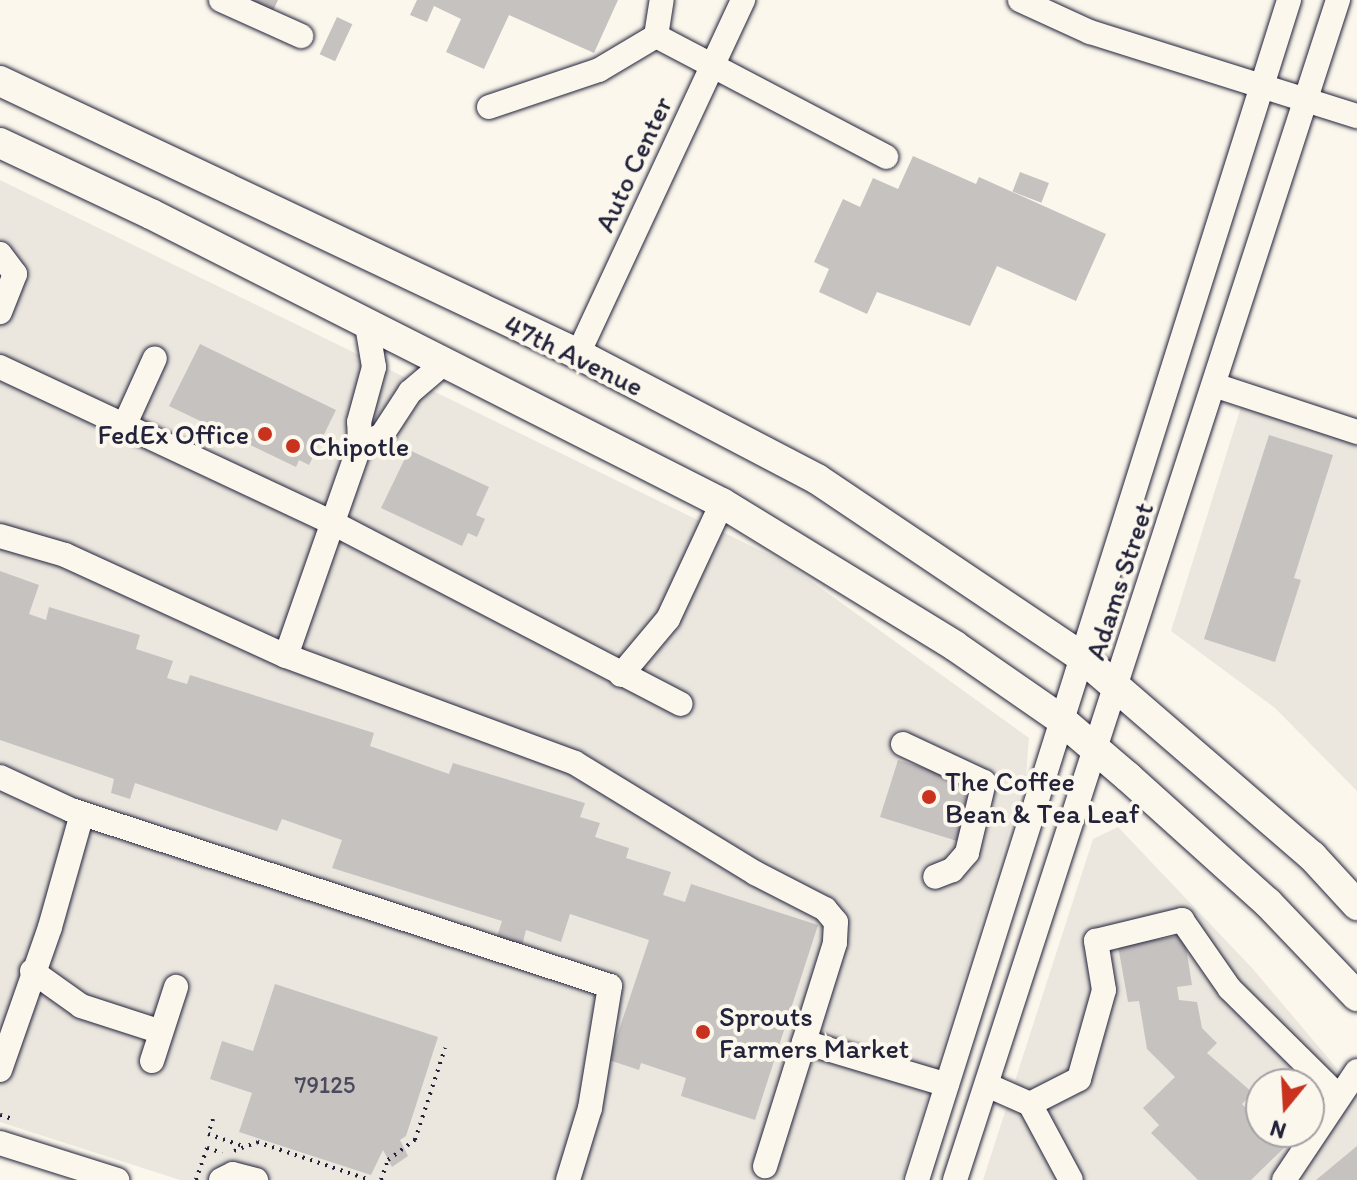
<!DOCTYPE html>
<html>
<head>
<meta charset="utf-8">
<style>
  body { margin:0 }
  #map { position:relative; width:1357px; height:1180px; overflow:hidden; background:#fbf7ec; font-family:Itim,sans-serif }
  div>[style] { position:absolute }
  .built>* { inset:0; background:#ebe7df }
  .building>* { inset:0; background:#c6c2c0; transform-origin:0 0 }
  .path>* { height:4px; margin-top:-2px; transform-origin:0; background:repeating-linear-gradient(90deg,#22223b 0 2px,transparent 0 8px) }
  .roads { filter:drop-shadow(0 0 2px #22223b) drop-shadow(0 0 2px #22223b) }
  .minor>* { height:24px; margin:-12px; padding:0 12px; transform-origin:12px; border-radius:12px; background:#fbf7ec }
  .major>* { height:30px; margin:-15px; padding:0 15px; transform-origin:15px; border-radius:15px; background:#fbf7ec }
  .dots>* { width:22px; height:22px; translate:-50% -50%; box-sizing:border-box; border:4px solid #fbf7ec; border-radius:50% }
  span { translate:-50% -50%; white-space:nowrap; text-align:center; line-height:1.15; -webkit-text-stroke:8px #fbf7ec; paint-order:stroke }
  .number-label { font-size:24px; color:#4b4a5c }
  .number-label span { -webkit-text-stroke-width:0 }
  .street-label { font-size:28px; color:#22223b }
  .poi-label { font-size:28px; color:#22223b }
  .right { translate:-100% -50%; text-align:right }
  .left { translate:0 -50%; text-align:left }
  .north { position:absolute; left:1245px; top:1068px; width:80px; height:80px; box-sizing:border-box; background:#fbf7ec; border:2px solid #a4a2a5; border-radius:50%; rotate:198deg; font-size:22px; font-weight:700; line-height:32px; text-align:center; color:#22223b }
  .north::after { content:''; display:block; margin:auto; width:28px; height:36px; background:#c8321e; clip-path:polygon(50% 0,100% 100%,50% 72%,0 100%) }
</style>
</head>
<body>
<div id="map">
  <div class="built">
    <div style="clip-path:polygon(0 180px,786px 563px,1029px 738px,1026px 776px,902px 1180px,180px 1180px,0 1122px)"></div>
    <div style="clip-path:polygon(1247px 388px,1357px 424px,1357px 791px,1275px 708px,1171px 631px)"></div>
    <div style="clip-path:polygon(evenodd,1118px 827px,1252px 968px,1357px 1092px,1357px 1180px,983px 1180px,1093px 839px,1118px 827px,1261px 1084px,1309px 1084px,1309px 1132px,1261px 1132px,1261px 1084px)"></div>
  </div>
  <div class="building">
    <div style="clip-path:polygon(248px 0,278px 0,273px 11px)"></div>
    <div style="clip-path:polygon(417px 0,618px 0,594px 53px,509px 15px,484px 69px,446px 52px,461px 19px,434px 6px,427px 22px,410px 15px)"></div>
    <div style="left:337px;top:17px;width:17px;height:41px;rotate:25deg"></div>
    <div style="clip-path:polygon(913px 156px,976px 184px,979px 177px,1106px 234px,1076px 301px,997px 266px,970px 326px,877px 292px,867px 314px,819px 292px,829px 269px,814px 262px,843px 199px,860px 207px,873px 178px,898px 189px)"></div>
    <div style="left:1020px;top:172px;width:31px;height:21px;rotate:21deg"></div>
    <div style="clip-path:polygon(200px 344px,336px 410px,309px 465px,299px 460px,296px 467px,169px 406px)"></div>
    <div style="clip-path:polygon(1269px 435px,1333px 455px,1294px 578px,1301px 580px,1275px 662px,1204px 639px)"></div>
    <div style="clip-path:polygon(409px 450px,489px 487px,476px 515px,485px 519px,477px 537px,468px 533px,462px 546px,381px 508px)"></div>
    <div style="clip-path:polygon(0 571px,39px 585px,29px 614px,46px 620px,49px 607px,140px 635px,136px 649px,173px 661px,167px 678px,187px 684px,190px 675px,374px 733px,370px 746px,449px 774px,453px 763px,585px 803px,580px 817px,600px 823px,595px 837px,629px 848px,626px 858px,671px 872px,663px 895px,685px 902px,691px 884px,818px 925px,755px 1120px,681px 1096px,686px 1078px,641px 1063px,639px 1070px,609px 1060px,649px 940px,570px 914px,561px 942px,526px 930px,522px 946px,497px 937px,502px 921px,332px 868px,342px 840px,282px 819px,277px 831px,135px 783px,130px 799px,111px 793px,114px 779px,0 740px)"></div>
    <div style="clip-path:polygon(957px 759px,981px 767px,957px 841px,880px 817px,898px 760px,951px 776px)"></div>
    <div style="clip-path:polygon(1184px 935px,1192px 985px,1177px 987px,1179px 1000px,1197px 1002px,1202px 1028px,1217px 1043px,1207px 1053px,1253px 1093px,1242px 1104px,1261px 1123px,1261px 1132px,1270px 1132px,1285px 1147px,1251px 1180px,1198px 1180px,1151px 1133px,1159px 1125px,1143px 1108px,1175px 1077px,1147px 1049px,1139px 1001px,1128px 1002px,1118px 946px)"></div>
    <div style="clip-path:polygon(275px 984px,438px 1037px,406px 1136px,400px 1140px,408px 1156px,392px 1167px,383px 1150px,371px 1175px,239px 1132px,252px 1093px,210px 1079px,222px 1041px,253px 1051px)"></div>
    <div style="clip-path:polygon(1357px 1146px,1357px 1180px,1316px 1180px)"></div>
  </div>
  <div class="path">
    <div style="left:0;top:1115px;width:13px;rotate:18deg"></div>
    <div style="left:213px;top:1119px;width:16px;rotate:108deg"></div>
    <div style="left:208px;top:1134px;width:37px;rotate:19deg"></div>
    <div style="left:234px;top:1151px;width:25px;rotate:-21deg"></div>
    <div style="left:257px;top:1142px;width:119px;rotate:18.6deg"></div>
    <div style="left:196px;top:1180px;width:34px;rotate:-71deg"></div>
    <div style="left:207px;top:1148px;width:16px;rotate:18deg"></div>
    <div style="left:381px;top:1180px;width:21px;rotate:-71deg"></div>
    <div style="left:388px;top:1160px;width:34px;rotate:-37deg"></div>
    <div style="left:415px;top:1140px;width:97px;rotate:-71.9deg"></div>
  </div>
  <div class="roads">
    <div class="minor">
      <div style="left:221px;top:0;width:88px;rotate:24.2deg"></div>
      <div style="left:1020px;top:0;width:77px;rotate:24.6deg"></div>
      <div style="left:1090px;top:32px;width:280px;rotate:17.5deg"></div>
      <div style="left:656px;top:36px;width:260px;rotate:27.7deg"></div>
      <div style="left:489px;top:107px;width:116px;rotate:-18.6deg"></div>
      <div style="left:599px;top:70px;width:66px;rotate:-30.8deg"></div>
      <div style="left:656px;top:36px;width:36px;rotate:-81deg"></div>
      <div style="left:0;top:254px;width:25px;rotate:53deg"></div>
      <div style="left:15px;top:274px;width:41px;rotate:111.5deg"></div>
      <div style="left:578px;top:354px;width:391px;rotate:-65deg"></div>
      <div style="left:0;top:367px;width:365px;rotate:25.1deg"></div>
      <div style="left:331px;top:522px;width:394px;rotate:27.5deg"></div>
      <div style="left:1214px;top:385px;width:151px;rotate:18.2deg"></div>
      <div style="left:125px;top:424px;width:72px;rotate:-65.6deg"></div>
      <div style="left:360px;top:445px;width:24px;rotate:-24deg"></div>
      <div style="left:382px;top:435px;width:51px;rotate:-56.9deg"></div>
      <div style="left:410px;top:392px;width:43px;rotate:-40.3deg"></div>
      <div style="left:0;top:536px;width:68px;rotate:16.3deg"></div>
      <div style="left:65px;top:555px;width:243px;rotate:24.6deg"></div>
      <div style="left:286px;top:656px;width:308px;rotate:20.3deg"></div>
      <div style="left:575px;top:763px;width:211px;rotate:31.4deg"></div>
      <div style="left:755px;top:873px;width:79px;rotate:27.2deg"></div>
      <div style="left:825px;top:909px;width:17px;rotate:50deg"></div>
      <div style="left:836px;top:922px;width:21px;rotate:93deg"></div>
      <div style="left:835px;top:943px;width:234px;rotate:107.4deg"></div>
      <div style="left:286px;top:656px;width:224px;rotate:-70.7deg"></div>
      <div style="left:360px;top:445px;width:23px;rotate:-92deg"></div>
      <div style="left:359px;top:422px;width:57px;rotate:-74.7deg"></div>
      <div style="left:374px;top:367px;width:43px;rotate:-99.5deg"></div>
      <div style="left:621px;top:675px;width:73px;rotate:-50deg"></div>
      <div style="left:668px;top:619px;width:128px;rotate:-65deg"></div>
      <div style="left:903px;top:744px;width:89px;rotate:25.1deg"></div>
      <div style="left:984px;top:782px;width:73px;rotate:103.5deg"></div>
      <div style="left:967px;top:853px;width:23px;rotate:131deg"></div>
      <div style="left:952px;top:870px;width:18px;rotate:158deg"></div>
      <div style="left:0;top:777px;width:78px;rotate:24.9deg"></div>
      <div style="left:71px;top:810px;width:567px;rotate:18.08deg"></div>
      <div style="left:610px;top:986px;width:124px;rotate:99.3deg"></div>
      <div style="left:590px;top:1108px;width:75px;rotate:107deg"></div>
      <div style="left:32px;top:971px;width:60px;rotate:35.5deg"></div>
      <div style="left:81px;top:1006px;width:84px;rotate:18deg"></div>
      <div style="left:804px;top:1042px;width:149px;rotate:16.7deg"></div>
      <div style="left:152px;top:1061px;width:78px;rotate:-72deg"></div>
      <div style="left:0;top:1070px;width:151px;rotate:-70.7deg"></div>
      <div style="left:50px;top:927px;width:117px;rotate:-74.2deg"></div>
      <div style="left:987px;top:1085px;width:47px;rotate:23.8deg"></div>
      <div style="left:1030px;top:1104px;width:86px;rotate:61.7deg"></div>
      <div style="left:1030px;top:1104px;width:55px;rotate:-27deg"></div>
      <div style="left:1079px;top:1079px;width:92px;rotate:-74.3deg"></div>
      <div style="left:1104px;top:990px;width:50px;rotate:-99.3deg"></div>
      <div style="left:1096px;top:941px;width:89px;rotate:-13.7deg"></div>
      <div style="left:1182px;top:920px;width:84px;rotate:55.2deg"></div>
      <div style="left:1230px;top:989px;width:153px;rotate:44.7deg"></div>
      <div style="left:0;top:1143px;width:123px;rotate:17.5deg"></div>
      <div style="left:221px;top:1180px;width:13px;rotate:-27deg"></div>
      <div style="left:233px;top:1174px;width:24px;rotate:15deg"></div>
      <div style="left:917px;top:1180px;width:1237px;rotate:-72.5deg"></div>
      <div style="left:955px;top:1180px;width:1241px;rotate:-72.02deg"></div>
      <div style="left:1284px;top:1180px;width:131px;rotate:-56.2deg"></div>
    </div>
    <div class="major">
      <div style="left:0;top:81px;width:639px;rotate:25.28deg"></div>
      <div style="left:578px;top:354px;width:270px;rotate:27.6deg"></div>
      <div style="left:817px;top:479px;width:316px;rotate:33.9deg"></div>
      <div style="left:1079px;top:655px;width:308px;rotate:40.8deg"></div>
      <div style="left:1312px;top:856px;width:67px;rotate:47.4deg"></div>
      <div style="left:0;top:143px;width:167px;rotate:25.2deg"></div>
      <div style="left:151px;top:214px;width:640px;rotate:26.85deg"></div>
      <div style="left:722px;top:503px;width:273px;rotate:31.5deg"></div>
      <div style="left:955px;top:646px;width:126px;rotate:34.7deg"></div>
      <div style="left:1059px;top:718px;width:91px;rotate:40.5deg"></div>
      <div style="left:1128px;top:777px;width:188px;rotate:42deg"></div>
      <div style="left:1268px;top:903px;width:129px;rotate:46.3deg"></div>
    </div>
  </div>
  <div class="dots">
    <div style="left:265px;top:434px;background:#c8321e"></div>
    <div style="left:293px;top:446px;background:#c8321e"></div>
    <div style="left:929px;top:797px;background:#c8321e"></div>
    <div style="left:703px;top:1032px;background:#c8321e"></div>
  </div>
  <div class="number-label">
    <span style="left:325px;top:1085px">79125</span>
  </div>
  <div class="street-label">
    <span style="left:633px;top:164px;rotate:-65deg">Auto Center</span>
    <span style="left:574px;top:355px;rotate:26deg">47th Avenue</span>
    <span style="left:1119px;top:581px;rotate:-72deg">Adams Street</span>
  </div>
  <div class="poi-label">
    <span class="right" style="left:249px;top:434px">FedEx Office</span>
    <span class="left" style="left:309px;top:446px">Chipotle</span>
    <span class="left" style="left:945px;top:797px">The Coffee<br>Bean &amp; Tea Leaf</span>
    <span class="left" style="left:719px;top:1032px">Sprouts<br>Farmers Market</span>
  </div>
  <div class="north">N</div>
</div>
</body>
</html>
